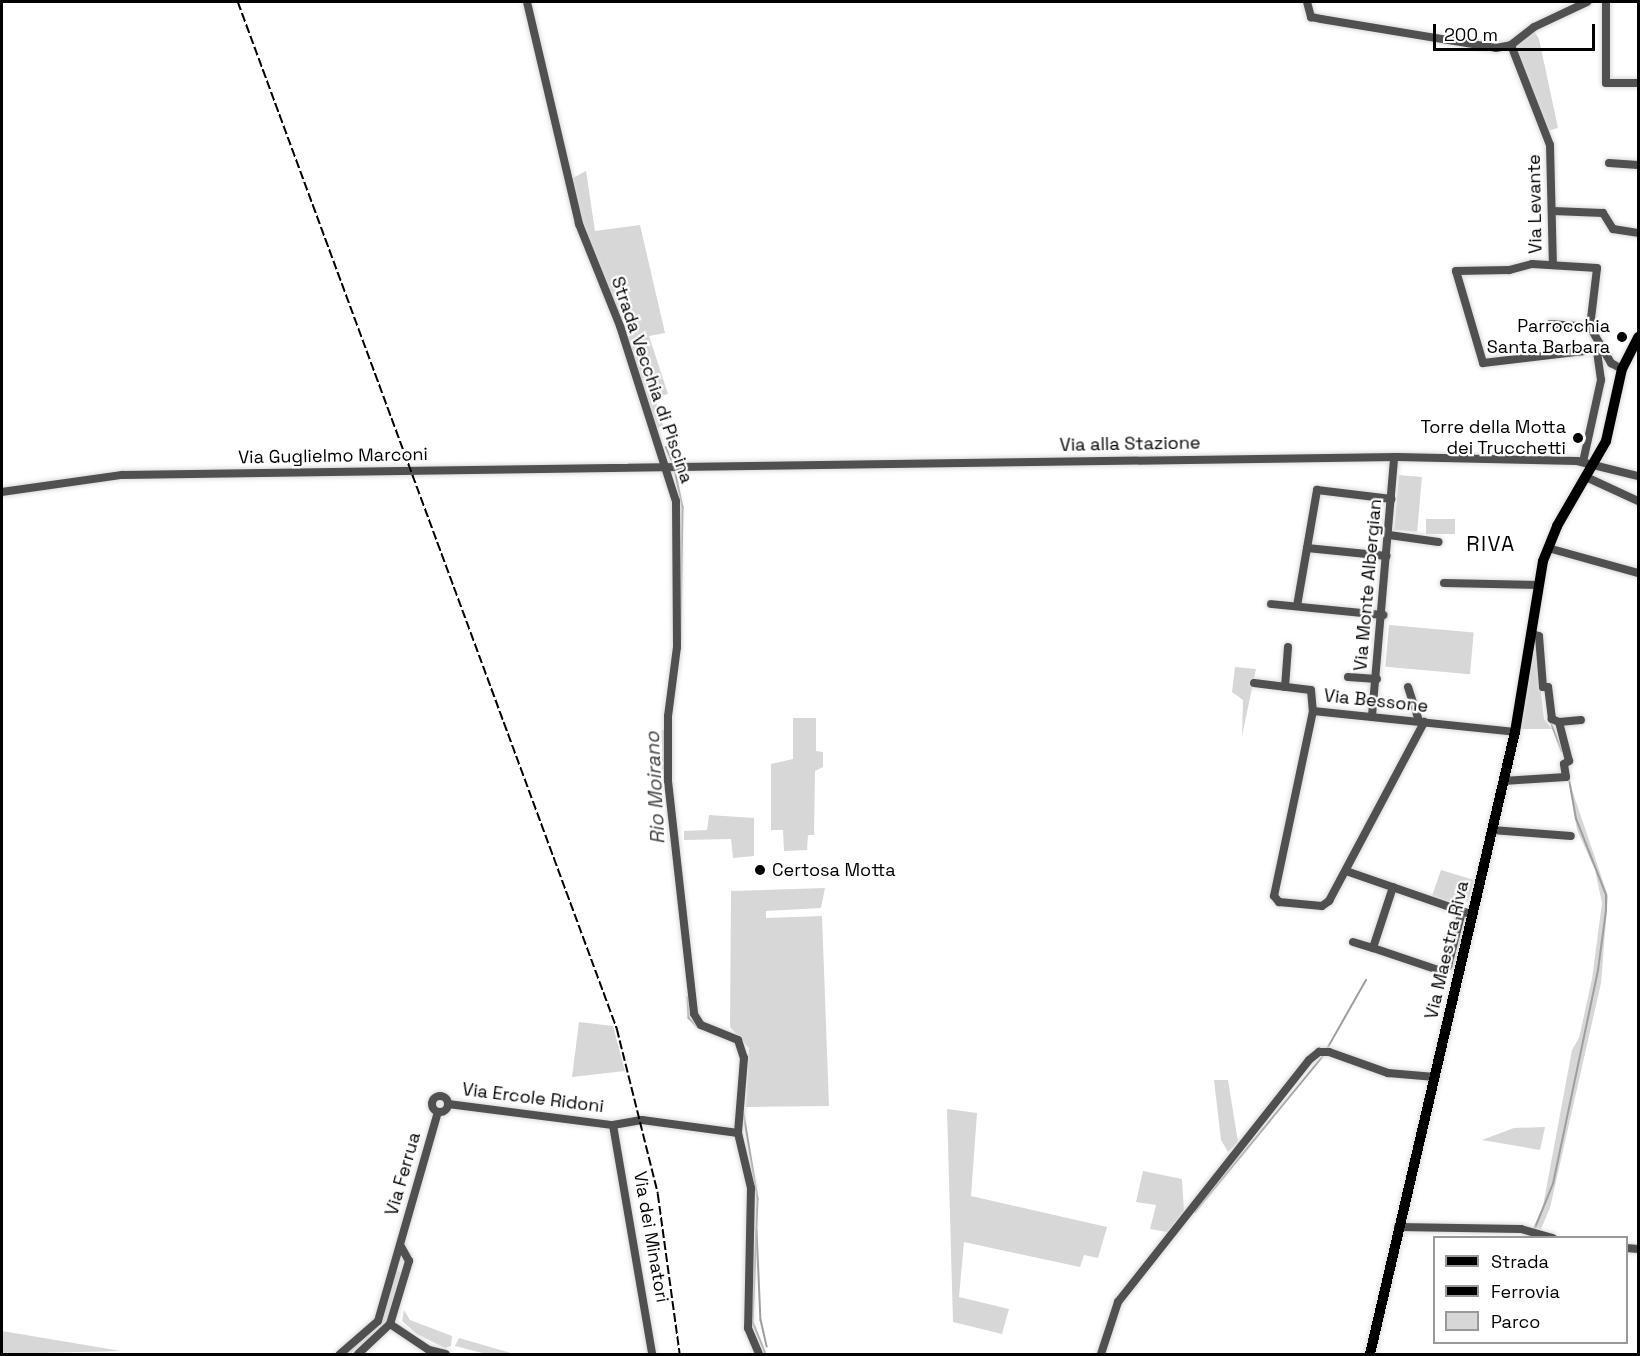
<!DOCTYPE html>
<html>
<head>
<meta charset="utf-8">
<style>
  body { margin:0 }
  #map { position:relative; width:1640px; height:1356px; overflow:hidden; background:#fff; font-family:"Space Grotesk",sans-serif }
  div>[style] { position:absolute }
  .green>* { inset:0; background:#d7d7d7; transform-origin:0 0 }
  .stream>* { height:1.5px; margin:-0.75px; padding:0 0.75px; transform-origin:0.75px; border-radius:0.75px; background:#9e9e9e }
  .roads { filter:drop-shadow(0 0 2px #dbdbdb) drop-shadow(0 0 2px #dbdbdb) }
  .minor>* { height:8px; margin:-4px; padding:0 4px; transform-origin:4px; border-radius:4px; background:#505050 }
  .minor>.ring { margin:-4px; padding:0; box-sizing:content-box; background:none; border:8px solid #505050; border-radius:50% }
  .major>* { height:10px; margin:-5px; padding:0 5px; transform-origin:5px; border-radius:5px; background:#000 }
  .rail>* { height:1.5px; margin-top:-0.75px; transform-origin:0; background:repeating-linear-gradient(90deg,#000 0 9px,transparent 0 12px) }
  .dots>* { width:16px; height:16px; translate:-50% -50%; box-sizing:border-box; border:3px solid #fff; border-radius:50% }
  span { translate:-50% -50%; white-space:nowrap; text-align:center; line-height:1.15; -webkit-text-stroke:4.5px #fff; paint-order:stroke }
  .street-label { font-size:18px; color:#000 }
  .poi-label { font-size:18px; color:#000 }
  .right { translate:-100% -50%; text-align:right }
  .left { translate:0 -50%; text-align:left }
  .water-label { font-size:20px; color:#3f3f3f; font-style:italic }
  .quarter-label { font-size:21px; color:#000; letter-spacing:1.5px }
  .frame { position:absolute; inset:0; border:3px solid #000; pointer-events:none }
  .legend { position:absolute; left:1433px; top:1236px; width:195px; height:108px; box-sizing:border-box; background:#fff; border:2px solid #999; margin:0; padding:8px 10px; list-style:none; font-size:18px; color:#000 }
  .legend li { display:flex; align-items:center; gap:12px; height:30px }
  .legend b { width:30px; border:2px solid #999 }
  .scale { position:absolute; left:1433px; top:24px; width:162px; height:27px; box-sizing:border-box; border:3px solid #000; border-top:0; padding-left:8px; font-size:18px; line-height:21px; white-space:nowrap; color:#000; -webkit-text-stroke:4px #fff; paint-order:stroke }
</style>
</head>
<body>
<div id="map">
  <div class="green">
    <div style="clip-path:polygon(1534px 31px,1539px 39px,1558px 128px,1547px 131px,1515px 45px)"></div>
    <div style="clip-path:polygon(586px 171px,595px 231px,640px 225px,665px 333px,649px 336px,668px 394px,655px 398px,663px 425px,656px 429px,582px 230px,571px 179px)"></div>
    <div style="left:1399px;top:475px;width:23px;height:55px;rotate:5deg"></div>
    <div style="left:1426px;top:519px;width:29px;height:15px"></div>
    <div style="left:1389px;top:625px;width:85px;height:42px;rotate:5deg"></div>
    <div style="clip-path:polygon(1535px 638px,1544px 719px,1552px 729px,1518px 729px)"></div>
    <div style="clip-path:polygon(1235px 667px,1256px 669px,1242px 736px,1243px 700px,1232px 692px)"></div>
    <div style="clip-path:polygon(793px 718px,816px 718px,816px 751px,823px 752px,823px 767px,815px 771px,814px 835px,808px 835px,807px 850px,784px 851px,783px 830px,771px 830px,771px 764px,793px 759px)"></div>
    <div style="clip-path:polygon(1568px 778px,1608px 896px,1601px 983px,1550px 1208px,1541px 1229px,1533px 1228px,1543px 1206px,1572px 1050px,1579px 1038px,1592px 979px,1602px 903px,1595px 870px,1577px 830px)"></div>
    <div style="clip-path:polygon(709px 815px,754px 818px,754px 856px,733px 858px,731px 839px,684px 840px,684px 831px,707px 830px)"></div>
    <div style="clip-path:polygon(1441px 870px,1474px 880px,1468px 901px,1460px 905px,1432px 896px)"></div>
    <div style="clip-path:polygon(825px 888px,821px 908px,766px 911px,766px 918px,822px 916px,829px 1106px,746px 1107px,749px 1048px,730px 1027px,731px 891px)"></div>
    <div style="clip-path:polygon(579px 1022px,613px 1026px,625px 1071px,572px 1077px)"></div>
    <div style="clip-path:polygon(1214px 1080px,1228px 1080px,1238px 1142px,1228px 1152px,1221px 1140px)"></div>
    <div style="clip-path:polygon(947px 1109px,977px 1113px,971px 1196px,1107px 1227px,1098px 1258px,1084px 1255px,1080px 1267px,964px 1242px,959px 1297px,1009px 1309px,1002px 1334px,953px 1322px)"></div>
    <div style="clip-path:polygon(1545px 1127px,1540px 1150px,1482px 1140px,1514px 1128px)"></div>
    <div style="clip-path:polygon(1143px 1171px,1182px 1179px,1184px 1211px,1167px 1232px,1150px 1229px,1156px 1205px,1136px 1202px)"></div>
    <div style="clip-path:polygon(396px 1271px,401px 1272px,387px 1321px,350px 1354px,342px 1354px,382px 1320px)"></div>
    <div style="clip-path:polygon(404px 1310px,410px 1320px,452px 1336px,451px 1346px,445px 1348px,417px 1334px,402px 1321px)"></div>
    <div style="clip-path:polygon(2px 1331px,121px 1351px,2px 1354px)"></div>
    <div style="clip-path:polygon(459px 1338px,514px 1354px,486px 1354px,455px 1346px)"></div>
  </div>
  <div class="stream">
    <div style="left:666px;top:447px;width:17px;rotate:66deg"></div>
    <div style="left:675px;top:470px;width:38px;rotate:78deg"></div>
    <div style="left:683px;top:507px;width:131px;rotate:90.9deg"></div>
    <div style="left:1551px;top:722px;width:31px;rotate:69deg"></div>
    <div style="left:664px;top:731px;width:49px;rotate:90deg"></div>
    <div style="left:688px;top:997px;width:21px;rotate:87deg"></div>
    <div style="left:689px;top:1018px;width:13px;rotate:45deg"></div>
    <div style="left:1327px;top:1049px;width:79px;rotate:-60.5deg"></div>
    <div style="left:744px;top:1114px;width:86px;rotate:80.6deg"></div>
    <div style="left:758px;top:1199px;width:123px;rotate:92.3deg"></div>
    <div style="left:753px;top:1322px;width:35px;rotate:68deg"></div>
    <div style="left:1195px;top:1212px;width:202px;rotate:-50.6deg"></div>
    <div style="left:1535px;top:1228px;width:48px;rotate:-67.8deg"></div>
    <div style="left:1553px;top:1184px;width:219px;rotate:-78.1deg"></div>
    <div style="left:1598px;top:970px;width:60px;rotate:-82.3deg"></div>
    <div style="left:1606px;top:911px;width:16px;rotate:-90deg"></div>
    <div style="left:1606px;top:895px;width:82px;rotate:-111.5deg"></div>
    <div style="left:1576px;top:819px;width:39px;rotate:-100deg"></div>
    <div style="left:757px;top:1230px;width:90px;rotate:87.5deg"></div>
    <div style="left:761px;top:1320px;width:27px;rotate:77deg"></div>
  </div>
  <div class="roads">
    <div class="minor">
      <div style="left:527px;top:2px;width:228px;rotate:76.8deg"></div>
      <div style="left:579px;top:224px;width:110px;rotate:68.1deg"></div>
      <div style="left:620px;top:326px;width:184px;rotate:72.3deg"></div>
      <div style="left:676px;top:501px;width:146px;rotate:89.6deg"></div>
      <div style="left:677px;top:647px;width:70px;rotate:97.4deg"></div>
      <div style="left:668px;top:716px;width:65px;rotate:90deg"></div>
      <div style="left:668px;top:781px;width:234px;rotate:83.6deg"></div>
      <div style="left:694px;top:1014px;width:13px;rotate:58deg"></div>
      <div style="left:701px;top:1025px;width:40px;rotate:22deg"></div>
      <div style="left:738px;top:1040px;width:19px;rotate:72deg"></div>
      <div style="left:744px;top:1058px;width:75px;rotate:94.6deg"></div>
      <div style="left:738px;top:1133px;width:57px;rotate:76.7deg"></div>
      <div style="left:751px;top:1188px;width:140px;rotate:91.2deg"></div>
      <div style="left:748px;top:1328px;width:28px;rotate:67deg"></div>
      <div style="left:1307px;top:2px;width:16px;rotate:75deg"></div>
      <div style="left:1311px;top:17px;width:10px;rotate:11deg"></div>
      <div style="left:1321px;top:19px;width:177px;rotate:9.4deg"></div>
      <div style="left:1496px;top:48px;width:15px;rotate:-11deg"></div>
      <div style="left:1511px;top:45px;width:29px;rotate:-38deg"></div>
      <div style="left:1534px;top:27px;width:59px;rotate:-25.3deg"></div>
      <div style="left:1606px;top:2px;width:81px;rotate:90deg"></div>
      <div style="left:1606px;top:83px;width:32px"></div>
      <div style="left:1511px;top:45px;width:107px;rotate:68.7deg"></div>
      <div style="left:1550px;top:145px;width:120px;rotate:88.6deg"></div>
      <div style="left:1609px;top:163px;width:29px;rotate:4deg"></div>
      <div style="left:1553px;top:211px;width:50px;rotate:2.3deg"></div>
      <div style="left:1603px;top:213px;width:19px;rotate:58deg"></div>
      <div style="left:1613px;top:229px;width:25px;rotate:9deg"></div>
      <div style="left:1550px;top:324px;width:40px;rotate:4.3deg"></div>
      <div style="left:1590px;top:327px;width:59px;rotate:-83.2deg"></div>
      <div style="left:1597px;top:268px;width:65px;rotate:-176.5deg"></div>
      <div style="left:1532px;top:264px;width:24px;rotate:165deg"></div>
      <div style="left:1509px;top:270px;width:53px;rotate:178.9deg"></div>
      <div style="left:1456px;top:271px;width:96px;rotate:73.6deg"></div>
      <div style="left:1483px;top:363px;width:121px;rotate:-6.7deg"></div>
      <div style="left:1590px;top:327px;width:42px;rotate:59.7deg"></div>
      <div style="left:1611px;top:363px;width:13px;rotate:29deg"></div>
      <div style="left:1583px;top:462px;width:84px;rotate:-77.6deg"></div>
      <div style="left:1601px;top:380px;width:29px;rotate:-98deg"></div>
      <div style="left:1586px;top:477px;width:57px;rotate:24.8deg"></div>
      <div style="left:2px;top:492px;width:121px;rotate:-8.1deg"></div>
      <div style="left:122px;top:475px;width:1275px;rotate:-0.81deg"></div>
      <div style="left:1397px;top:457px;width:180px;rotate:1.3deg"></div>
      <div style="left:1577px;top:461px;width:63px;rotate:13.8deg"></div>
      <div style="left:1389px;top:535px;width:50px;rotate:8deg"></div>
      <div style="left:1307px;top:548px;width:80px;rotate:5.7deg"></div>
      <div style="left:1548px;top:548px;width:93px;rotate:15.5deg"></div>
      <div style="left:1444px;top:583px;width:95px;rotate:1.2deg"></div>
      <div style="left:1271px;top:604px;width:113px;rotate:5.6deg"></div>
      <div style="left:1297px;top:606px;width:118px;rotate:-80.2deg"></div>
      <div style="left:1317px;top:490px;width:75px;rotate:6.9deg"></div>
      <div style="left:1348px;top:677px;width:29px;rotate:4deg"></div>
      <div style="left:1254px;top:683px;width:57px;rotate:7deg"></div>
      <div style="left:1311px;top:690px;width:21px;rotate:85deg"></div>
      <div style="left:1313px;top:711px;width:203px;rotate:5.9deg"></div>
      <div style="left:1285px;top:687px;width:40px;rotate:-85.7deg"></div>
      <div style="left:1408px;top:687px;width:36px;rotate:72deg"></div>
      <div style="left:1313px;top:711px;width:189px;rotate:101.9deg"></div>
      <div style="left:1274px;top:896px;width:8px;rotate:50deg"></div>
      <div style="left:1279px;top:902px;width:43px;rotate:5.3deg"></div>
      <div style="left:1322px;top:906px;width:9px;rotate:-36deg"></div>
      <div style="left:1329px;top:901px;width:203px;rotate:-62deg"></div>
      <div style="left:1372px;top:716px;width:260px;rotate:-85.1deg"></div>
      <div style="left:1559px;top:722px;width:22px;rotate:-5deg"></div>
      <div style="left:1503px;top:781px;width:63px;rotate:-3.6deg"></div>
      <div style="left:1566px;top:777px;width:13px;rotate:-99deg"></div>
      <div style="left:1564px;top:764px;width:6px;rotate:-31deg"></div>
      <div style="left:1569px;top:761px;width:40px;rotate:-104.4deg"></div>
      <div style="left:1559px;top:722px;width:8px;rotate:-157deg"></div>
      <div style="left:1552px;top:719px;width:32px;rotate:-97deg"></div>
      <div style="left:1548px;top:687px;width:5px;rotate:180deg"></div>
      <div style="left:1543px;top:687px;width:51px;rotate:-94.5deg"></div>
      <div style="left:1539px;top:636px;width:7px;rotate:-164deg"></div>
      <div style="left:1492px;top:830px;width:79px;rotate:4.3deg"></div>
      <div style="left:1346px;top:871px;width:128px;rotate:19.1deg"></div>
      <div style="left:1393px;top:887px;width:64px;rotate:108.2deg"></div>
      <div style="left:1373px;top:948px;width:72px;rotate:18.7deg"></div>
      <div style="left:1441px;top:971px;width:9px;rotate:-36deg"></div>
      <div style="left:1448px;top:966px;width:57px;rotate:-75.7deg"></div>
      <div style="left:1353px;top:942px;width:21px;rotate:17deg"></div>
      <div class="ring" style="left:432px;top:1096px;width:8px;height:8px"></div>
      <div style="left:448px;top:1104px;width:166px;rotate:7.3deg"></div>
      <div style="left:613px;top:1125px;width:29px;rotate:-10deg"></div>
      <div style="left:642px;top:1120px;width:97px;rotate:7.7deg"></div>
      <div style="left:613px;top:1125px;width:232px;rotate:80.3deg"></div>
      <div style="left:1398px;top:1227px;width:123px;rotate:0.9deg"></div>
      <div style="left:1521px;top:1229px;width:33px;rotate:16deg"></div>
      <div style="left:1626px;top:1248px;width:12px;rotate:5deg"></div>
      <div style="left:390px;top:1324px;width:47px;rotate:33.7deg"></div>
      <div style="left:429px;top:1350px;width:17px;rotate:13deg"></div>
      <div style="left:340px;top:1354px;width:50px;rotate:-41deg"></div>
      <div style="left:378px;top:1321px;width:217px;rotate:-74deg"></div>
      <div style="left:358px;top:1354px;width:44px;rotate:-43.2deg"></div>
      <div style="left:390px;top:1324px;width:66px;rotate:-73.2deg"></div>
      <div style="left:409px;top:1261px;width:18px;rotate:-119deg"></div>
      <div style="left:1101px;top:1354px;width:55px;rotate:-71.9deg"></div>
      <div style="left:1118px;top:1302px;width:308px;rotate:-51.7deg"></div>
      <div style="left:1309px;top:1060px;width:13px;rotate:-39deg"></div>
      <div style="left:1319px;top:1052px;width:10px"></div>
      <div style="left:1329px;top:1052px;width:63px;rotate:19.6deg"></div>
      <div style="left:1388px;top:1073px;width:47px;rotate:4.9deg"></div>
    </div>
    <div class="major">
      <div style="left:1370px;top:1354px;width:639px;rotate:-76.88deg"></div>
      <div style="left:1515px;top:732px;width:173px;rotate:-80.7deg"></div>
      <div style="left:1543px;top:561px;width:38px;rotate:-68deg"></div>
      <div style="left:1557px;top:526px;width:98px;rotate:-60deg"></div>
      <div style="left:1606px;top:441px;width:74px;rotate:-77.5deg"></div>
      <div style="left:1622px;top:369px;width:36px;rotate:-63deg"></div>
    </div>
  </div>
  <div class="rail">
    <div style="left:238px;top:2px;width:1095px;rotate:69.74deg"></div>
    <div style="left:617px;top:1029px;width:170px;rotate:76deg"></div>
    <div style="left:658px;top:1194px;width:162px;rotate:82.2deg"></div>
  </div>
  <div class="dots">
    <div style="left:1622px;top:337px;background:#000"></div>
    <div style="left:1578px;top:438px;background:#000"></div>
    <div style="left:760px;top:870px;background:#000"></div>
  </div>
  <div class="street-label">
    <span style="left:1535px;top:204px;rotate:-91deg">Via Levante</span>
    <span style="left:652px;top:380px;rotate:71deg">Strada Vecchia di Piscina</span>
    <span style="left:1130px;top:444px;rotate:-1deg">Via alla Stazione</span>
    <span style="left:333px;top:456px;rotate:-1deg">Via Guglielmo Marconi</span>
    <span style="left:1368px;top:585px;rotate:-85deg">Via Monte Albergian</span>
    <span style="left:1376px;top:701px;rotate:6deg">Via Bessone</span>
    <span style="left:1447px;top:950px;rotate:-77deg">Via Maestra Riva</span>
    <span style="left:533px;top:1098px;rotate:7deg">Via Ercole Ridoni</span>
    <span style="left:403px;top:1174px;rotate:-74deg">Via Ferrua</span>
    <span style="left:651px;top:1237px;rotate:80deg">Via dei Minatori</span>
  </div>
  <div class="poi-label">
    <span class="right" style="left:1610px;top:337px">Parrocchia<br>Santa Barbara</span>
    <span class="right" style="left:1566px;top:438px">Torre della Motta<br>dei Trucchetti</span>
    <span class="left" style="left:772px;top:870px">Certosa Motta</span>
  </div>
  <div class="water-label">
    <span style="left:655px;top:788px;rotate:-93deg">Rio Moirano</span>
  </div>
  <div class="quarter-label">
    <span style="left:1491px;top:544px">RIVA</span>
  </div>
  <div class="frame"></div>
  <ul class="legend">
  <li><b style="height:8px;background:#000"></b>Strada</li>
  <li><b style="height:8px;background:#000"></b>Ferrovia</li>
  <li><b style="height:16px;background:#d7d7d7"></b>Parco</li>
  </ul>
  <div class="scale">200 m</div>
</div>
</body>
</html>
